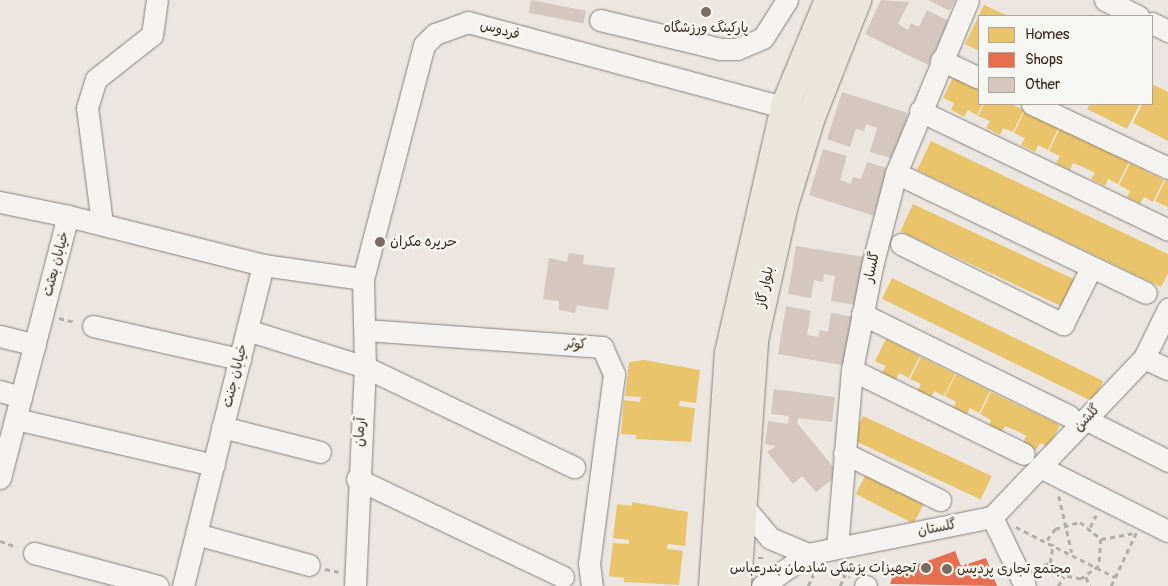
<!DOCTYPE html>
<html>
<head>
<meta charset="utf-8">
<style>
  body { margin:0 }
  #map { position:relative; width:1168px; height:586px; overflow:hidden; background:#ece6e1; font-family:Pangolin,"Playpen Sans Arabic",sans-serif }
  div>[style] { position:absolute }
  .homes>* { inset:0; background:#e9c46a; transform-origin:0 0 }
  .shops>* { inset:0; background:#e76f51 }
  .building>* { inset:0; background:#d3c7bf; transform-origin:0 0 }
  .path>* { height:2.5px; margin-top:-1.25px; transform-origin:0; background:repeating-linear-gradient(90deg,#b0aeab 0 5px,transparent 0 9px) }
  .roads { filter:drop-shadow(0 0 1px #86807b) drop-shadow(0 0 1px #86807b) }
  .minor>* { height:21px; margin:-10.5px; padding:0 10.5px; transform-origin:10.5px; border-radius:10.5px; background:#f4f3f0 }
  .major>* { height:28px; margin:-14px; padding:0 14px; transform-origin:14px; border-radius:14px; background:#eae6dc }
  .dots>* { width:14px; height:14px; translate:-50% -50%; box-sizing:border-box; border:2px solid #f6f6f2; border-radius:50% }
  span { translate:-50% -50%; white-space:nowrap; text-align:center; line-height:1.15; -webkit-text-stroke:5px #f6f6f2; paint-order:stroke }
  .poi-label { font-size:14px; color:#3b2a1e }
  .left { translate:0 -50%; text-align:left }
  .right { translate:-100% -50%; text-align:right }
  .street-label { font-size:14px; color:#3b2a1e }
  .legend { position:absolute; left:978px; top:15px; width:175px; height:90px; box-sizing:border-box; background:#f6f6f2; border:1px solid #aba49d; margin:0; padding:6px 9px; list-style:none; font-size:15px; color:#3b2a1e }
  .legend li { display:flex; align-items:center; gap:10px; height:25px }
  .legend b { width:25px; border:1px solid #aba49d }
</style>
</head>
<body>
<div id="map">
  <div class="homes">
    <div style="clip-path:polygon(984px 5px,1008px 16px,979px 16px,979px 51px,965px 44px)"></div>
    <div style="clip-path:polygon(954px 75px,979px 88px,983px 104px,977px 115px,968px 110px,964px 117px,951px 110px,954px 103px,943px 98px)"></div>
    <div style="clip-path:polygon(1152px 84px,1168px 92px,1168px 141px,1133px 123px,1142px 104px,1152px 104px)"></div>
    <div style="clip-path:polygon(984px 104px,1011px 104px,1024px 110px,1013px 132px,1003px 128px,1000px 135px,986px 128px,990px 121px,978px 116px)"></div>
    <div style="clip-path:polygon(1090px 104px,1140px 104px,1127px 129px,1087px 109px)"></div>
    <div style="clip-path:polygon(1025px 110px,1059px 127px,1048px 150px,1038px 145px,1035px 152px,1021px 145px,1025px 138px,1014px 133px)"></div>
    <div style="clip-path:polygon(1060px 128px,1129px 162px,1118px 184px,1108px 179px,1105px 186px,1091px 179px,1095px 173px,1083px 167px,1073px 163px,1070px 170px,1056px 163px,1060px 156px,1049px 151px)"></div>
    <div style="clip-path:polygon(931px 141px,1168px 254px,1168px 273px,1161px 287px,917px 170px)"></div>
    <div style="clip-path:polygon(1130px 163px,1164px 180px,1153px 202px,1144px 197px,1140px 204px,1127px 197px,1130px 191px,1119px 185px)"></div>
    <div style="clip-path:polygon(1166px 179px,1168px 180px,1168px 207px,1155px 201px)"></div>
    <div style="left:913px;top:204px;width:179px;height:30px;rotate:25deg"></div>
    <div style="left:892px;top:278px;width:235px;height:23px;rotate:26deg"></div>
    <div style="clip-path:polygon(886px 339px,920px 356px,909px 378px,899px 373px,896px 380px,882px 373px,886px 366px,875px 361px)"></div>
    <div style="clip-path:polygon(921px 357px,955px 374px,944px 396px,934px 391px,931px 398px,917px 391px,921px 384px,910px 379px)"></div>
    <div style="clip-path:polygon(644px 360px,700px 370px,696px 403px,680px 401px,679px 406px,695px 408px,691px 442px,636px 439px,636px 435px,621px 434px,624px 400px,640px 402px,641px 397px,625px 396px,629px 362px)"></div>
    <div style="clip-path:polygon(956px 374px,990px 391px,979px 413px,970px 408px,966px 415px,953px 409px,956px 402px,945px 396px)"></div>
    <div style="clip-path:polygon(991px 392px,1060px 425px,1049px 447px,1040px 443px,1036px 450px,1023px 443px,1026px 436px,1015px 430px,1005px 426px,1001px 433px,988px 427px,991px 420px,980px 414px)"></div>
    <div style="left:863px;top:416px;width:142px;height:26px;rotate:25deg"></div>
    <div style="left:868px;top:470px;width:65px;height:27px;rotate:27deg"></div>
    <div style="clip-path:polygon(632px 502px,688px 512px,685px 546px,668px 544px,667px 549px,683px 551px,679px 585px,624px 582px,624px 578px,609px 576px,613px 543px,629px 544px,629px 540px,613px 538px,617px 504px,632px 506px)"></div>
  </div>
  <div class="shops">
    <div style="clip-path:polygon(955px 551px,961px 566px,986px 558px,997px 586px,890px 584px,894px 573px)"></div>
  </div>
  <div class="building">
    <div style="left:531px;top:0;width:56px;height:13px;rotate:11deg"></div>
    <div style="clip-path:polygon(881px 0,909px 2px,898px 24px,908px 30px,911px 23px,919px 27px,927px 10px,949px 21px,928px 65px,865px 34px)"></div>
    <div style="clip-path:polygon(928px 0,955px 0,950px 11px)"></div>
    <div style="clip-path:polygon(842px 92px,908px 113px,894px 159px,870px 152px,877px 128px,866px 124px,864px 131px,856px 129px,850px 147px,827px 139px)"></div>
    <div style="clip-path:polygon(823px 149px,847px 156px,840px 180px,851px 184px,853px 177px,861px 179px,867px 162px,890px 169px,875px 216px,809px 195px)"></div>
    <div style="clip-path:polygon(796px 246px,864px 257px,856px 305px,831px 301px,835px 276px,824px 274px,823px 282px,814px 280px,811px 298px,788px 294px)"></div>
    <div style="clip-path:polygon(569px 253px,584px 255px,583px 264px,615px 268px,608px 310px,577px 305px,575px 313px,559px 310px,559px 301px,543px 299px,549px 258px,567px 262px)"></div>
    <div style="clip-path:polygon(786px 306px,811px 311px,807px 335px,818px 337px,820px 330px,828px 332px,831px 313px,855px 317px,847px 366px,778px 354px)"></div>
    <div style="clip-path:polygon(774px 389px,835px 397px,832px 422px,798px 418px,797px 423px,839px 474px,816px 492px,802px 476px,793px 484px,767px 452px,776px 446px,765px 444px,768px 421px,788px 424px,789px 416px,771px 414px)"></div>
  </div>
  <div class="path">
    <div style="left:59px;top:318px;width:16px;rotate:14deg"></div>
    <div style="left:1059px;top:496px;width:58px;rotate:77.2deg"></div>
    <div style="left:1016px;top:527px;width:111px;rotate:26.8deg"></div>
    <div style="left:1090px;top:527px;width:13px;rotate:-63deg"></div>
    <div style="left:1101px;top:539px;width:34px;rotate:-10deg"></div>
    <div style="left:1047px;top:540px;width:14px;rotate:-54deg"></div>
    <div style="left:1055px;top:529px;width:26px;rotate:-16deg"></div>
    <div style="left:1080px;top:522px;width:27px;rotate:39deg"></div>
    <div style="left:1101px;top:539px;width:27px;rotate:94deg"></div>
    <div style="left:1099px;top:566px;width:22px;rotate:144deg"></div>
    <div style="left:1081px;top:579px;width:21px;rotate:-169deg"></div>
    <div style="left:1060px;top:575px;width:16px;rotate:-130deg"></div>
    <div style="left:1050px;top:563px;width:19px;rotate:-81deg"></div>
    <div style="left:0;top:541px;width:18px;rotate:19deg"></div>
    <div style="left:758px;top:558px;width:9px"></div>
    <div style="left:833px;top:568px;width:19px;rotate:28deg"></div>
    <div style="left:1035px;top:568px;width:16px;rotate:-18deg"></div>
    <div style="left:325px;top:569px;width:14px;rotate:12deg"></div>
    <div style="left:1086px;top:577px;width:10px;rotate:66deg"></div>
    <div style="left:808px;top:586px;width:14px;rotate:-65deg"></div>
    <div style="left:840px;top:586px;width:12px;rotate:-66deg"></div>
    <div style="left:1058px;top:586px;width:11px;rotate:-56deg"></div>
    <div style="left:1111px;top:586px;width:59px;rotate:-64.7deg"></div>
  </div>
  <div class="roads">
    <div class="minor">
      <div style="left:1105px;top:0;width:37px;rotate:26deg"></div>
      <div style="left:600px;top:20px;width:124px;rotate:13.5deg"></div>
      <div style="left:721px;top:49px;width:16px"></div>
      <div style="left:737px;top:49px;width:28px;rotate:-23deg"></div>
      <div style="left:763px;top:38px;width:45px;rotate:-57.7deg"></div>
      <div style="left:1152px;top:23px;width:18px;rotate:27deg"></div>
      <div style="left:941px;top:60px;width:42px;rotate:25.3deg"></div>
      <div style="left:1032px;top:104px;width:150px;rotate:25.2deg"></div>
      <div style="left:920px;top:111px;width:275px;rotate:25.6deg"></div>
      <div style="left:896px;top:173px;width:277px;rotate:25.6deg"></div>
      <div style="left:0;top:202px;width:69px;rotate:11.6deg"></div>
      <div style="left:102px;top:223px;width:116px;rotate:-97.4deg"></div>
      <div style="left:87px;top:108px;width:30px;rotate:-73deg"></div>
      <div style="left:96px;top:79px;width:71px;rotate:-38.2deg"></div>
      <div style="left:152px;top:35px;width:35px;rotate:-82deg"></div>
      <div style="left:901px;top:244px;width:181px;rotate:26.3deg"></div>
      <div style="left:1063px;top:324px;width:63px;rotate:-63.4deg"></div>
      <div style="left:862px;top:314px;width:231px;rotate:26.2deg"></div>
      <div style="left:93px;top:326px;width:151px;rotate:12.7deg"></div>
      <div style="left:247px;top:330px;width:124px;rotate:17.4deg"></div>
      <div style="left:365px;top:367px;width:232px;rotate:25.6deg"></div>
      <div style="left:365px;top:330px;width:238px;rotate:4.1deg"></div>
      <div style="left:602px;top:347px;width:30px;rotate:66deg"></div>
      <div style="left:614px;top:374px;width:191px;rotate:97.5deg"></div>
      <div style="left:589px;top:563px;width:23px;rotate:83deg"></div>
      <div style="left:0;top:336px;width:36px;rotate:14deg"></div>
      <div style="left:1144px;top:358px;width:26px;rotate:25deg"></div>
      <div style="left:852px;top:370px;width:191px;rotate:26deg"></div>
      <div style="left:0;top:391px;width:22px;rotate:16deg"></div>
      <div style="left:16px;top:419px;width:203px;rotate:13.1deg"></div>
      <div style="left:1085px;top:419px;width:93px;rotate:26.8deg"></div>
      <div style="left:222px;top:427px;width:101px;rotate:14.3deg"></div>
      <div style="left:844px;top:453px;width:107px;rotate:26.1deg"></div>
      <div style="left:1040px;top:467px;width:143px;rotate:26.6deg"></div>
      <div style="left:0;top:478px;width:271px;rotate:-75.5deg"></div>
      <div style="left:68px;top:216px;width:201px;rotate:14.1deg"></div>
      <div style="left:357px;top:479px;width:228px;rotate:25.4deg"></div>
      <div style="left:739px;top:501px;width:48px;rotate:50deg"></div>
      <div style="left:770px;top:538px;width:41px;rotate:22.8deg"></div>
      <div style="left:808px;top:554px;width:56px;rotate:145.2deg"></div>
      <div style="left:992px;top:517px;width:220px;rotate:-46.3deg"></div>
      <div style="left:1144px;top:358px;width:55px;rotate:-63.9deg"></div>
      <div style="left:992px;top:517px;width:76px;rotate:64.4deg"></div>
      <div style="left:196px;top:534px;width:117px;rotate:15.3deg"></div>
      <div style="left:837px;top:548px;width:179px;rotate:-85.2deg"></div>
      <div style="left:852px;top:370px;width:106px;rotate:-79.1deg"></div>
      <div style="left:872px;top:266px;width:96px;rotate:-75.5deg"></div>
      <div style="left:896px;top:173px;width:187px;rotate:-67.4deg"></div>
      <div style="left:34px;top:553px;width:128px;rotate:14.9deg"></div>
      <div style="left:808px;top:554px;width:188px;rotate:-11.4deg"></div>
      <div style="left:183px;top:586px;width:331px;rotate:-76deg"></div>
      <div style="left:263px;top:265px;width:101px;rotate:8deg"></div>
      <div style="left:355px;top:586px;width:219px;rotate:-87.4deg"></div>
      <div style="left:365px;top:367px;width:88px;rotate:-91.3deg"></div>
      <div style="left:363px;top:279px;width:242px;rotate:-75.4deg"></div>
      <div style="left:424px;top:45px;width:16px;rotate:-45deg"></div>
      <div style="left:435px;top:34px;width:35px;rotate:-20deg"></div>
      <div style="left:468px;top:22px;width:341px;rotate:15.1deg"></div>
      <div style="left:865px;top:586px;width:1px"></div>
    </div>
    <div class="major">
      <div style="left:713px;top:586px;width:234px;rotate:-86.1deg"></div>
      <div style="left:729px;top:353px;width:253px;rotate:-77.2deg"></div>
      <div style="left:785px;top:106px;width:115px;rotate:-67.5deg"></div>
      <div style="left:737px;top:586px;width:247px;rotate:-86deg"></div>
      <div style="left:754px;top:340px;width:138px;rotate:-77.5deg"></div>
      <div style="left:784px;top:205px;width:92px;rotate:-72.9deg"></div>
      <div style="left:811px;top:117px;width:126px;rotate:-68.5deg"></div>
    </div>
  </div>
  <div class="dots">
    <div style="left:706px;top:12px;background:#796c62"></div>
    <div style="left:380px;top:242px;background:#796c62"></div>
    <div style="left:926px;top:568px;background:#796c62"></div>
    <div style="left:947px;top:569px;background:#796c62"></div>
  </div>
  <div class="poi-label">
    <span style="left:706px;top:28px">پارکینگ ورزشگاه</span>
    <span class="left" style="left:390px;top:242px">حریره مکران</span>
    <span class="right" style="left:916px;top:568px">تجهیزات پزشکی شادمان بندرعباس</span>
    <span class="left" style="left:957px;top:569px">مجتمع تجاری پردیس</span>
  </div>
  <div class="street-label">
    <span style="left:500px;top:30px;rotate:15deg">فردوس</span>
    <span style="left:56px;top:264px;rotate:-75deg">خیابان بعثت</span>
    <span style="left:872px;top:267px;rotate:-77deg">گلسار</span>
    <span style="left:765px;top:287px;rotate:-78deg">بلوار گاز</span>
    <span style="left:576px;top:344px;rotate:4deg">کوثر</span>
    <span style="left:235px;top:376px;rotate:-76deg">خیابان جنت</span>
    <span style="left:1087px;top:418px;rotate:-46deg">گلشن</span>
    <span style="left:360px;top:432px;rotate:-86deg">آرمان</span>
    <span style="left:937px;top:528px;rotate:-11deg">گلستان</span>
  </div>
  <ul class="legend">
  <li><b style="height:14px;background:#e9c46a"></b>Homes</li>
  <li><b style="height:14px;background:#e76f51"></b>Shops</li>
  <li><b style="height:14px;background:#d3c7bf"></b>Other</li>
  </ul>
</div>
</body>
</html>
